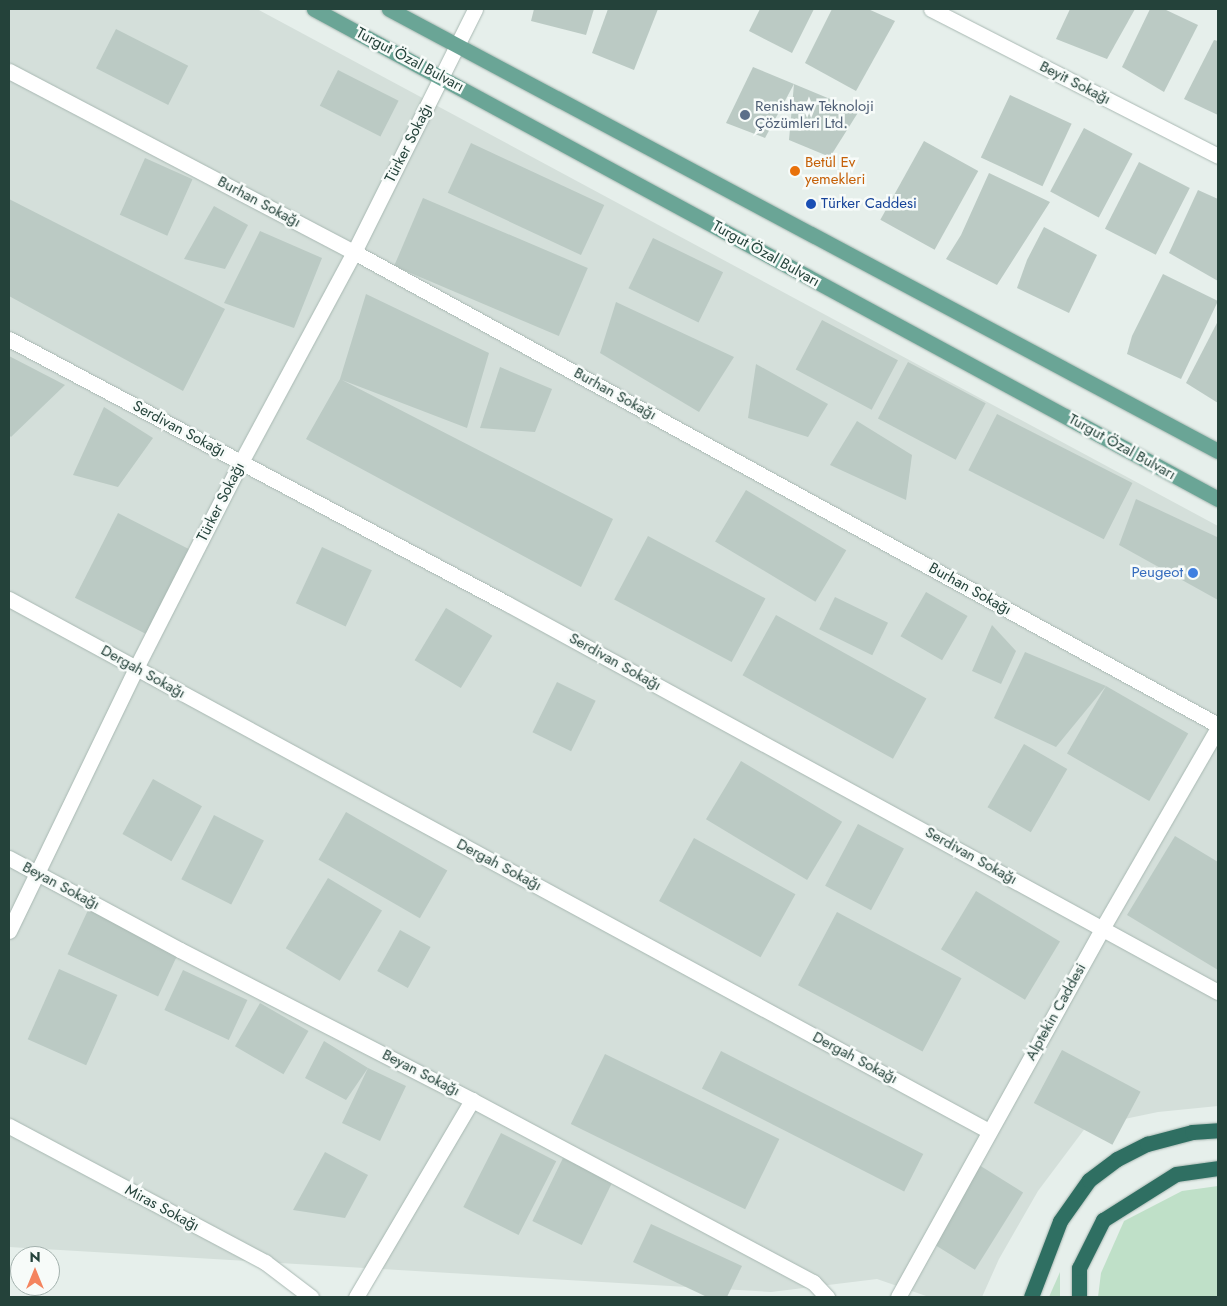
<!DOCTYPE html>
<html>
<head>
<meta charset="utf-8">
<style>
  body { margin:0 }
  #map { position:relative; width:1227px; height:1306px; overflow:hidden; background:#e6efeb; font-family:Jost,sans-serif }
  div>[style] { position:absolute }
  .built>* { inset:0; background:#d4dfda }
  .green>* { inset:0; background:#bfe0c8 }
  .building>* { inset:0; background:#bbcac4; transform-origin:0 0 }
  .roads { filter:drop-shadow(0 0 1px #a8b8b2) drop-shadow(0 0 1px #a8b8b2) }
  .street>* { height:15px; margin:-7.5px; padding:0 7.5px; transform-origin:7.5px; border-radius:7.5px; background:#fff }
  .secondary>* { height:15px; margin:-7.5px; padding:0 7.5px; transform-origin:7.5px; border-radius:7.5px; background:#fff }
  .primary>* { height:15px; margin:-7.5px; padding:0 7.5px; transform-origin:7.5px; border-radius:7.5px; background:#6aa596 }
  .highway>* { height:15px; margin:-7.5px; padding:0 7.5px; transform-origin:7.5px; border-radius:7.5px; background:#2f6f62 }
  .dots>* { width:14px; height:14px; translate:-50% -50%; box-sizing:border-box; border:2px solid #f7fbf9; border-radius:50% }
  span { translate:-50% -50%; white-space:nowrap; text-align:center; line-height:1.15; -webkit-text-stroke:5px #f7fbf9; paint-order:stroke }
  .street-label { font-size:15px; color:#24423a }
  .service-label { font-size:15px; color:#4e5e75 }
  .left { translate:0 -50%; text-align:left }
  .food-label { font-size:15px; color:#c56008 }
  .transit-label { font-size:15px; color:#164399 }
  .shop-label { font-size:15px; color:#366cbe }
  .right { translate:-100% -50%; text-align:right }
  .frame { position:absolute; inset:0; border:10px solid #24423a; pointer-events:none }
  .north { position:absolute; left:10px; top:1246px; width:50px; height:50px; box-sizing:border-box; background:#f7fbf9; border:1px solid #a3b1ad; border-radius:50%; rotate:0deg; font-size:14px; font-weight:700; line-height:20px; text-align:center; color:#24423a }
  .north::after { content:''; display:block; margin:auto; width:18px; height:22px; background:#f4845f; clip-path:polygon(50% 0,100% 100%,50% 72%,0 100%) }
</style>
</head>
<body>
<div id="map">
  <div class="built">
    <div style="clip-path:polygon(9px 9px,257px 9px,1218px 526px,1218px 1106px,1158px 1112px,1086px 1127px,1038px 1191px,999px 1259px,982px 1297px,929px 1297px,877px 1279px,771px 1292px,9px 1247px)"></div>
  </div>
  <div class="green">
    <div style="clip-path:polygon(1218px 1186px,1218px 1297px,1098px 1297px,1101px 1273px,1124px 1221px,1182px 1191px)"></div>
    <div style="clip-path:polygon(1060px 1272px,1060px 1297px,1049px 1297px)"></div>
  </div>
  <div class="building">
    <div style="clip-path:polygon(534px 9px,594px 9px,586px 35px,531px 21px)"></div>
    <div style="clip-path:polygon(608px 9px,658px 9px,634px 70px,592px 53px)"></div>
    <div style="clip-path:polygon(760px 9px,814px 9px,792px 53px,749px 31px)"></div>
    <div style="clip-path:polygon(832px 9px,868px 9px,895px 21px,856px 91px,805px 63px)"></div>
    <div style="clip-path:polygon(1070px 9px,1135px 9px,1107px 59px,1056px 39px)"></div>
    <div style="clip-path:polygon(1150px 9px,1164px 9px,1198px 25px,1164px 92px,1122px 67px)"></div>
    <div style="left:116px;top:29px;width:81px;height:44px;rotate:27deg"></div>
    <div style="clip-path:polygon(1214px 40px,1218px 41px,1218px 115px,1184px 99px)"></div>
    <div style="clip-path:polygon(753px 67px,794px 84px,765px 138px,726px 123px)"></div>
    <div style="left:338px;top:70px;width:68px;height:40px;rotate:27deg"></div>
    <div style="clip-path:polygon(794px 84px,859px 111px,830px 157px,789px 140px)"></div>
    <div style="left:1010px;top:95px;width:68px;height:69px;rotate:25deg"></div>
    <div style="left:1084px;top:128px;width:55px;height:72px;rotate:28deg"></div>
    <div style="left:924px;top:141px;width:62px;height:90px;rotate:29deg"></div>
    <div style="left:471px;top:143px;width:147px;height:55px;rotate:25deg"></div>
    <div style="left:145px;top:158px;width:52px;height:62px;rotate:24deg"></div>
    <div style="left:1139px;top:162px;width:57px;height:75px;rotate:27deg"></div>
    <div style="clip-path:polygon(989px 173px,1050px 202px,997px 285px,946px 259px,961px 235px)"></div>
    <div style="clip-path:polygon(1198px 190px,1218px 199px,1218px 281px,1169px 253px)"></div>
    <div style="left:423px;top:198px;width:179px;height:74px;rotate:23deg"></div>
    <div style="clip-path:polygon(9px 199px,225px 309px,183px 391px,9px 296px)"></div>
    <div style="clip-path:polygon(214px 206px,248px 225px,225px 269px,184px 259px)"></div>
    <div style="clip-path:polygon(1044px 227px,1097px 255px,1069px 313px,1017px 288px,1027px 260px)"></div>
    <div style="clip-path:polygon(260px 231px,322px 258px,294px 328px,224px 303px)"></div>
    <div style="left:653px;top:238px;width:78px;height:56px;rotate:26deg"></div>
    <div style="clip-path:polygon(1163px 274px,1218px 301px,1181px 379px,1127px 354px,1132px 336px)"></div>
    <div style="clip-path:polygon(366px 294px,489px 353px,467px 428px,342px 380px,613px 519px,581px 587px,306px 439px,340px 379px)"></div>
    <div style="clip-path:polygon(616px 302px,734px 357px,699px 412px,600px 353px)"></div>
    <div style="left:822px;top:320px;width:86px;height:56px;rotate:28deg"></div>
    <div style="clip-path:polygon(1218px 321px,1218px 403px,1186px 383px)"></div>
    <div style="clip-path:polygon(9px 356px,65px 385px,11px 437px,9px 435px)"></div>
    <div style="left:908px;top:362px;width:88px;height:64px;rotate:28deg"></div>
    <div style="clip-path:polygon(756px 364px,828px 404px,808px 437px,748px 418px)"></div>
    <div style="clip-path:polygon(500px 367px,552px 389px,535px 432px,480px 428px)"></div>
    <div style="clip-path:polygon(104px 407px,153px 438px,118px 487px,73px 475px)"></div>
    <div style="left:997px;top:414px;width:152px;height:63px;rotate:27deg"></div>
    <div style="clip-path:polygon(857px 421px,912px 455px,906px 500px,830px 465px)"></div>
    <div style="left:746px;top:490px;width:117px;height:60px;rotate:31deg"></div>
    <div style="clip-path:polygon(1136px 499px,1217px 537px,1218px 600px,1119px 545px)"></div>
    <div style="left:118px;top:513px;width:81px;height:95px;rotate:27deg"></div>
    <div style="left:648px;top:536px;width:133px;height:72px;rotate:28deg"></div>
    <div style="left:322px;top:547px;width:55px;height:62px;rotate:25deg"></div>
    <div style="left:926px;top:592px;width:48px;height:51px;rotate:30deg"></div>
    <div style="left:835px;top:597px;width:59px;height:36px;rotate:26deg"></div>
    <div style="left:446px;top:608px;width:54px;height:61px;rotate:31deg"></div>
    <div style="left:776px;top:615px;width:172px;height:69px;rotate:29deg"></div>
    <div style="clip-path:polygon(992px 625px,1016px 651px,1001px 684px,972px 671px)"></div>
    <div style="clip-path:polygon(1025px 652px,1106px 686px,1056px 747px,994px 718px)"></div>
    <div style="left:557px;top:682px;width:43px;height:56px;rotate:26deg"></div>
    <div style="left:1106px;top:686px;width:95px;height:78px;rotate:30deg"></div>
    <div style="left:1024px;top:744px;width:50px;height:73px;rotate:30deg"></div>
    <div style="left:741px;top:761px;width:118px;height:68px;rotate:31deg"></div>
    <div style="left:153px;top:779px;width:56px;height:63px;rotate:29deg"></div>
    <div style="left:346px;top:812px;width:117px;height:55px;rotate:30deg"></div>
    <div style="left:214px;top:815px;width:56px;height:72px;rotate:27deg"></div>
    <div style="left:858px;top:824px;width:52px;height:70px;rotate:28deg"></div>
    <div style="clip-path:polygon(1175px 836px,1218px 862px,1218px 970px,1127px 915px)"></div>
    <div style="left:694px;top:838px;width:116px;height:72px;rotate:29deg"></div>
    <div style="left:328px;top:878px;width:63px;height:82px;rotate:31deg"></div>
    <div style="left:976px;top:891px;width:98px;height:68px;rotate:31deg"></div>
    <div style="left:89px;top:908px;width:100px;height:51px;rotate:25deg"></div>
    <div style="left:837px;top:912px;width:141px;height:83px;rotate:28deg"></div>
    <div style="left:400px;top:930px;width:35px;height:47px;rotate:29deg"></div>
    <div style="left:59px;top:969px;width:64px;height:77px;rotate:24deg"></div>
    <div style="left:183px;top:970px;width:71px;height:44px;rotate:25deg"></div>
    <div style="left:260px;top:1003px;width:56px;height:50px;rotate:30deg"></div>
    <div style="clip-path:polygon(324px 1041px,368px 1068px,406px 1086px,380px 1141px,342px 1123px,368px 1068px,346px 1100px,305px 1078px)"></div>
    <div style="left:1062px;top:1050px;width:89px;height:60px;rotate:28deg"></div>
    <div style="left:721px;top:1051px;width:227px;height:42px;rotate:27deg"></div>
    <div style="left:605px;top:1054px;width:194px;height:78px;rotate:26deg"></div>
    <div style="left:501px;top:1133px;width:62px;height:83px;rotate:27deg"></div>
    <div style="clip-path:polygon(325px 1152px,368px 1175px,345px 1218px,293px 1210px)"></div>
    <div style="left:563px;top:1158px;width:55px;height:70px;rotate:26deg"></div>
    <div style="left:979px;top:1165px;width:52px;height:91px;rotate:32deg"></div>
    <div style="clip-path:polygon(651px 1224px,742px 1266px,727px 1297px,707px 1297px,633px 1262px)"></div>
  </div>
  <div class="roads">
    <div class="street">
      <div style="left:931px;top:9px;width:322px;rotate:27.1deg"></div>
      <div style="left:9px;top:71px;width:390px;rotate:27.7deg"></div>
      <div style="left:354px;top:252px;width:985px;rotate:28.7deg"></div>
      <div style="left:9px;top:339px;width:563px;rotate:27.98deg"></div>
      <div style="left:506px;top:603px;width:811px;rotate:28.65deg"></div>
      <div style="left:9px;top:599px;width:1115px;rotate:28.5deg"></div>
      <div style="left:9px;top:858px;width:194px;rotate:28.3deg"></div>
      <div style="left:180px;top:950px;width:328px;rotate:27.2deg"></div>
      <div style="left:472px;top:1100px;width:387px;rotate:28.1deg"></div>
      <div style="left:813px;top:1282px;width:21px;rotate:47deg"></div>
      <div style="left:9px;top:1126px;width:290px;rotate:28deg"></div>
      <div style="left:265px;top:1262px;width:58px;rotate:37.3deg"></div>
      <div style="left:356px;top:1297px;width:229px;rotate:-59.5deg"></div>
    </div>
    <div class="secondary">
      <div style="left:9px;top:931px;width:292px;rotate:-64.2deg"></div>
      <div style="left:136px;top:668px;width:231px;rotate:-63deg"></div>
      <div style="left:241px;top:462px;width:238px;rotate:-61.7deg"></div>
      <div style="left:354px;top:252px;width:271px;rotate:-63.5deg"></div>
      <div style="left:898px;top:1297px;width:423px;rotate:-61deg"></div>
      <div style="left:1103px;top:927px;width:230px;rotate:-60deg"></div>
    </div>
    <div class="primary">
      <div style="left:314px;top:9px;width:1028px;rotate:28.46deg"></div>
      <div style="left:389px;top:9px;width:939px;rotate:28.07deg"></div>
    </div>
    <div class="highway">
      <div style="left:1031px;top:1297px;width:81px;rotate:-69.1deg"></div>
      <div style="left:1060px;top:1221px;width:50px;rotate:-54.7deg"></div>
      <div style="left:1089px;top:1180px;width:35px;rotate:-37deg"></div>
      <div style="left:1117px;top:1159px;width:34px;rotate:-27deg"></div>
      <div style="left:1147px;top:1144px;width:47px;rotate:-14.9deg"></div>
      <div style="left:1192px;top:1132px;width:26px;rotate:-4deg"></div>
      <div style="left:1079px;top:1297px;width:29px;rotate:-90deg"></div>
      <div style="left:1079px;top:1268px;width:54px;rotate:-63.4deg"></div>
      <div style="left:1103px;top:1220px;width:86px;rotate:-32.2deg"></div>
      <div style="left:1176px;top:1174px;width:42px;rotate:-8.1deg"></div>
    </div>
  </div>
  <div class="dots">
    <div style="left:745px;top:115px;background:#5c6f8a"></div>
    <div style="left:795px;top:171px;background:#e8710a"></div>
    <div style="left:811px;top:204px;background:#1a4fb4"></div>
    <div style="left:1193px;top:573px;background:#3f7fe0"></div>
  </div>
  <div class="street-label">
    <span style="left:410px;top:60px;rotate:28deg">Turgut Özal Bulvarı</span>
    <span style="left:1075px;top:83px;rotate:27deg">Beyit Sokağı</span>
    <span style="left:409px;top:143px;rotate:-63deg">Türker Sokağı</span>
    <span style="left:259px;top:202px;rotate:28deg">Burhan Sokağı</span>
    <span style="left:766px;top:254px;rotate:29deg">Turgut Özal Bulvarı</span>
    <span style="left:615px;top:394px;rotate:29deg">Burhan Sokağı</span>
    <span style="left:179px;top:429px;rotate:28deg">Serdivan Sokağı</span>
    <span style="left:1122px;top:447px;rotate:29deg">Turgut Özal Bulvarı</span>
    <span style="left:221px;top:502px;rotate:-63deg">Türker Sokağı</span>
    <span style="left:970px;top:589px;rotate:29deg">Burhan Sokağı</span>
    <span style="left:615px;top:662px;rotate:29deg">Serdivan Sokağı</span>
    <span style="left:143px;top:672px;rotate:29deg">Dergah Sokağı</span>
    <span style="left:971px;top:856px;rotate:29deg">Serdivan Sokağı</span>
    <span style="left:499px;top:865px;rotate:28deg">Dergah Sokağı</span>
    <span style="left:61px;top:886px;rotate:28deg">Beyan Sokağı</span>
    <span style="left:1056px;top:1012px;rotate:-61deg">Alptekin Caddesi</span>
    <span style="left:855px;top:1058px;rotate:28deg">Dergah Sokağı</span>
    <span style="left:421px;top:1073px;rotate:27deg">Beyan Sokağı</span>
    <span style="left:162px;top:1208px;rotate:28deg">Miras Sokağı</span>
  </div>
  <div class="service-label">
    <span class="left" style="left:755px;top:115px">Renishaw Teknoloji<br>Çözümleri Ltd.</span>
  </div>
  <div class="food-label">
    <span class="left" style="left:805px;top:171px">Betül Ev<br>yemekleri</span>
  </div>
  <div class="transit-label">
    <span class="left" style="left:821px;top:204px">Türker Caddesi</span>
  </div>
  <div class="shop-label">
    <span class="right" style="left:1183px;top:573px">Peugeot</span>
  </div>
  <div class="frame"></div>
  <div class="north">N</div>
</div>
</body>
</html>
